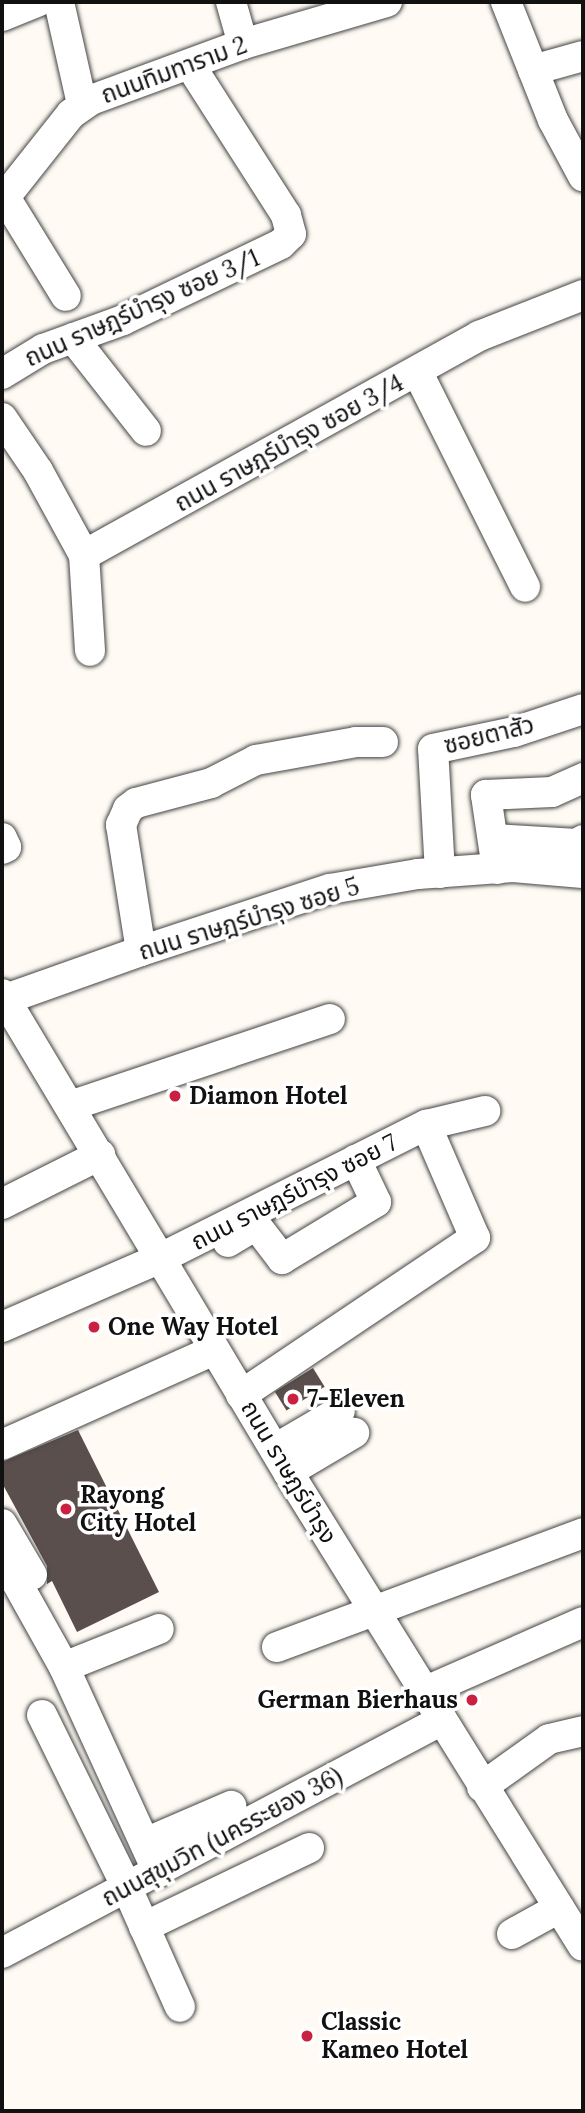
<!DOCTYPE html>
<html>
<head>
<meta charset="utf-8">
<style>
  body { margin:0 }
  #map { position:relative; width:585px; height:2113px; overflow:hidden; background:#fffbf4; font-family:Lora,"Noto Sans Thai",serif }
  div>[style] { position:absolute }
  .building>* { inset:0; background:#5a4f4c; transform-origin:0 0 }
  .roads { filter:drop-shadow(0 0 2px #444) drop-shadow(0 0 2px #444) }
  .minor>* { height:30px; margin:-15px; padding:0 15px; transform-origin:15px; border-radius:15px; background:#fff }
  .dots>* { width:19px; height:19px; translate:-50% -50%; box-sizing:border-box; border:4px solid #fff; border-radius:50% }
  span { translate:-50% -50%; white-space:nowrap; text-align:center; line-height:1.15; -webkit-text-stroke:7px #fff; paint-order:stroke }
  .street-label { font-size:24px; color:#111 }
  .poi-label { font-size:24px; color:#111; font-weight:700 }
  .left { translate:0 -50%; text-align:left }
  .right { translate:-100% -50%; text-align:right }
  .frame { position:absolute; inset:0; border:4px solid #111; pointer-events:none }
</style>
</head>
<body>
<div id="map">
  <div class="building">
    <div style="left:313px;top:1368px;width:22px;height:45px;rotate:58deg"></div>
    <div style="clip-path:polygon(78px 1430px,159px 1592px,77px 1632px,52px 1581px,47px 1584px,47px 1566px,2px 1483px,2px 1462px)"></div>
  </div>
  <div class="roads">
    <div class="minor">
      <div style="left:59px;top:2px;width:105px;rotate:77.3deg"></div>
      <div style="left:231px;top:2px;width:44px;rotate:74.1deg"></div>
      <div style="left:506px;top:2px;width:127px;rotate:68.3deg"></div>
      <div style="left:553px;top:120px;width:64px;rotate:61.8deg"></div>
      <div style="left:2px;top:16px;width:38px;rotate:-22deg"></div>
      <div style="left:533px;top:70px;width:52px;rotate:-15.6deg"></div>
      <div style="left:5px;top:197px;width:116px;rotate:58.4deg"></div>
      <div style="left:2px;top:201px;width:111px;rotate:-51.6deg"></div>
      <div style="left:71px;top:114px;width:24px;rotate:-35deg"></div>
      <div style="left:91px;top:100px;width:162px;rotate:-20.2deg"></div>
      <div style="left:243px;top:44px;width:150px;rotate:-16.3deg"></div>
      <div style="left:73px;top:338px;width:118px;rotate:51.9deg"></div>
      <div style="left:418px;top:373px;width:239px;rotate:63.4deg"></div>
      <div style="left:2px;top:374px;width:48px;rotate:-31.4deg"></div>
      <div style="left:43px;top:349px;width:85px;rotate:-19.9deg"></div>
      <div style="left:123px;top:320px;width:175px;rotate:-25.7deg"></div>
      <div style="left:281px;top:244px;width:14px;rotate:-45deg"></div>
      <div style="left:291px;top:234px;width:20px;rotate:-105deg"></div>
      <div style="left:286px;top:215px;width:178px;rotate:-122.6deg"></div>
      <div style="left:2px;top:418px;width:64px;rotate:55.8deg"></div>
      <div style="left:38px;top:471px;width:96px;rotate:61.3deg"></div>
      <div style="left:84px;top:555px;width:452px;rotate:-29deg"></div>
      <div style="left:479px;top:336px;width:112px;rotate:-21.5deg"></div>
      <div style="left:84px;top:555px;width:96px;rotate:86.4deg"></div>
      <div style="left:2px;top:838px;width:10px;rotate:66deg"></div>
      <div style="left:6px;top:847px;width:4px;rotate:153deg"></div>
      <div style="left:493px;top:839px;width:84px;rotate:3.4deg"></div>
      <div style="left:577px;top:844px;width:7px;rotate:-34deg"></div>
      <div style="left:497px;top:869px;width:75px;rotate:-98.5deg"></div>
      <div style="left:486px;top:795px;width:66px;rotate:-2.6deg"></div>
      <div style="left:552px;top:792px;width:34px;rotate:-24deg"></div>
      <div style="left:440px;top:873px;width:124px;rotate:-93.2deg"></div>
      <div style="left:433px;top:749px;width:83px;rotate:-11.9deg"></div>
      <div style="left:514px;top:732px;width:73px;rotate:-18.4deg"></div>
      <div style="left:141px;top:951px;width:128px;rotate:-99deg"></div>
      <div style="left:121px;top:825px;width:17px;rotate:-66deg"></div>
      <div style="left:128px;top:809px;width:10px;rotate:-37deg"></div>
      <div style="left:136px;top:803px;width:78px;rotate:-14.9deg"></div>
      <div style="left:211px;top:783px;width:51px;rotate:-27.1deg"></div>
      <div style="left:256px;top:760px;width:102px;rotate:-10.2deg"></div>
      <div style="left:356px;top:742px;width:27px"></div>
      <div style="left:2px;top:994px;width:557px;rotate:59.11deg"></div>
      <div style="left:288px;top:1472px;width:558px;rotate:58.1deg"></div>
      <div style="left:6px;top:999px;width:143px;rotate:-19.6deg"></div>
      <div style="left:141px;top:951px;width:199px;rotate:-18.2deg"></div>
      <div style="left:330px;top:889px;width:89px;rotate:-9.7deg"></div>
      <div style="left:418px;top:874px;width:95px;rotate:-4.2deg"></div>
      <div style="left:513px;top:867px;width:70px;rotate:4.9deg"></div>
      <div style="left:70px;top:1106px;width:274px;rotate:-18.5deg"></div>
      <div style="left:2px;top:1204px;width:110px;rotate:-26.6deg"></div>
      <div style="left:228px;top:1242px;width:33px;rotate:-31deg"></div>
      <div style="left:256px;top:1225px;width:43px;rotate:52.6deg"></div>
      <div style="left:282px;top:1259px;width:110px;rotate:-31.2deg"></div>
      <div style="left:376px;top:1202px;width:47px;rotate:-115.5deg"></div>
      <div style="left:2px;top:1327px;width:173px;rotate:-23.5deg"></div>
      <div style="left:161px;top:1258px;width:297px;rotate:-26.7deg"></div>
      <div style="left:426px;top:1125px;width:61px;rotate:-13.3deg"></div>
      <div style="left:241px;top:1395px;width:282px;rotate:-33.9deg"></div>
      <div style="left:475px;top:1238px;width:123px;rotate:-113.4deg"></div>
      <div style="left:2px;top:1445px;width:232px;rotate:-24.1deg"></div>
      <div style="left:275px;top:1449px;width:75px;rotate:-30.3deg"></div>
      <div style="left:288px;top:1472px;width:77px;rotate:-30.6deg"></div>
      <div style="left:2px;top:1524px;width:59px;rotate:59.5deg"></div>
      <div style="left:2px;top:1556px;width:127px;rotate:60.8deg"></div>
      <div style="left:64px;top:1667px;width:226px;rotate:65.4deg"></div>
      <div style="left:277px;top:1647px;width:327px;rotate:-20.4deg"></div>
      <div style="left:64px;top:1667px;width:102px;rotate:-21.8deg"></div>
      <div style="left:426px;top:1691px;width:171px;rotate:-23.7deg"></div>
      <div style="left:42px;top:1715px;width:193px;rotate:63.8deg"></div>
      <div style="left:127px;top:1888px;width:130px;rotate:66deg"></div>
      <div style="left:482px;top:1787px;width:82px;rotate:-35.6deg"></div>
      <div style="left:549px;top:1739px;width:35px;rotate:-13deg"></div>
      <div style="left:145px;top:1843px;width:94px;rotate:-23.3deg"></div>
      <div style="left:144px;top:1927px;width:183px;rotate:-25.6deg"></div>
      <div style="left:512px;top:1934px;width:54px;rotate:-29deg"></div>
      <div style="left:2px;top:1953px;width:498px;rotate:-27.9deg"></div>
    </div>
  </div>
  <div class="dots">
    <div style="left:175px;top:1096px;background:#ca2042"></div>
    <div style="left:94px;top:1327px;background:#ca2042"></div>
    <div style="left:293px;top:1399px;background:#ca2042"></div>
    <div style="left:66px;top:1509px;background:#ca2042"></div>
    <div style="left:472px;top:1700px;background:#ca2042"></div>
    <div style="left:307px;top:2036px;background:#ca2042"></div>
  </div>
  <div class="street-label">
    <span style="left:174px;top:70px;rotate:-20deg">ถนนทิมทาราม 2</span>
    <span style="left:142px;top:308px;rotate:-24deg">ถนน ราษฎร์บำรุง ซอย 3/1</span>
    <span style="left:289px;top:443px;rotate:-29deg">ถนน ราษฎร์บำรุง ซอย 3/4</span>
    <span style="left:489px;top:735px;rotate:-14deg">ซอยตาสัว</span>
    <span style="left:249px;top:919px;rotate:-17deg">ถนน ราษฎร์บำรุง ซอย 5</span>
    <span style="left:294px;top:1192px;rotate:-27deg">ถนน ราษฎร์บำรุง ซอย 7</span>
    <span style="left:289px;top:1472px;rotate:59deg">ถนน ราษฎร์บำรุง</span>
    <span style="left:222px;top:1837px;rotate:-28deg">ถนนสุขุมวิท (นครระยอง 36)</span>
  </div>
  <div class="poi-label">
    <span class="left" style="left:189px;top:1096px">Diamon Hotel</span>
    <span class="left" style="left:108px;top:1327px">One Way Hotel</span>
    <span class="left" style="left:307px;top:1399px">7-Eleven</span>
    <span class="left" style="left:80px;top:1509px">Rayong<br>City Hotel</span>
    <span class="right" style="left:458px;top:1700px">German Bierhaus</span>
    <span class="left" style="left:321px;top:2036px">Classic<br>Kameo Hotel</span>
  </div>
  <div class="frame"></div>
</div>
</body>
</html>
